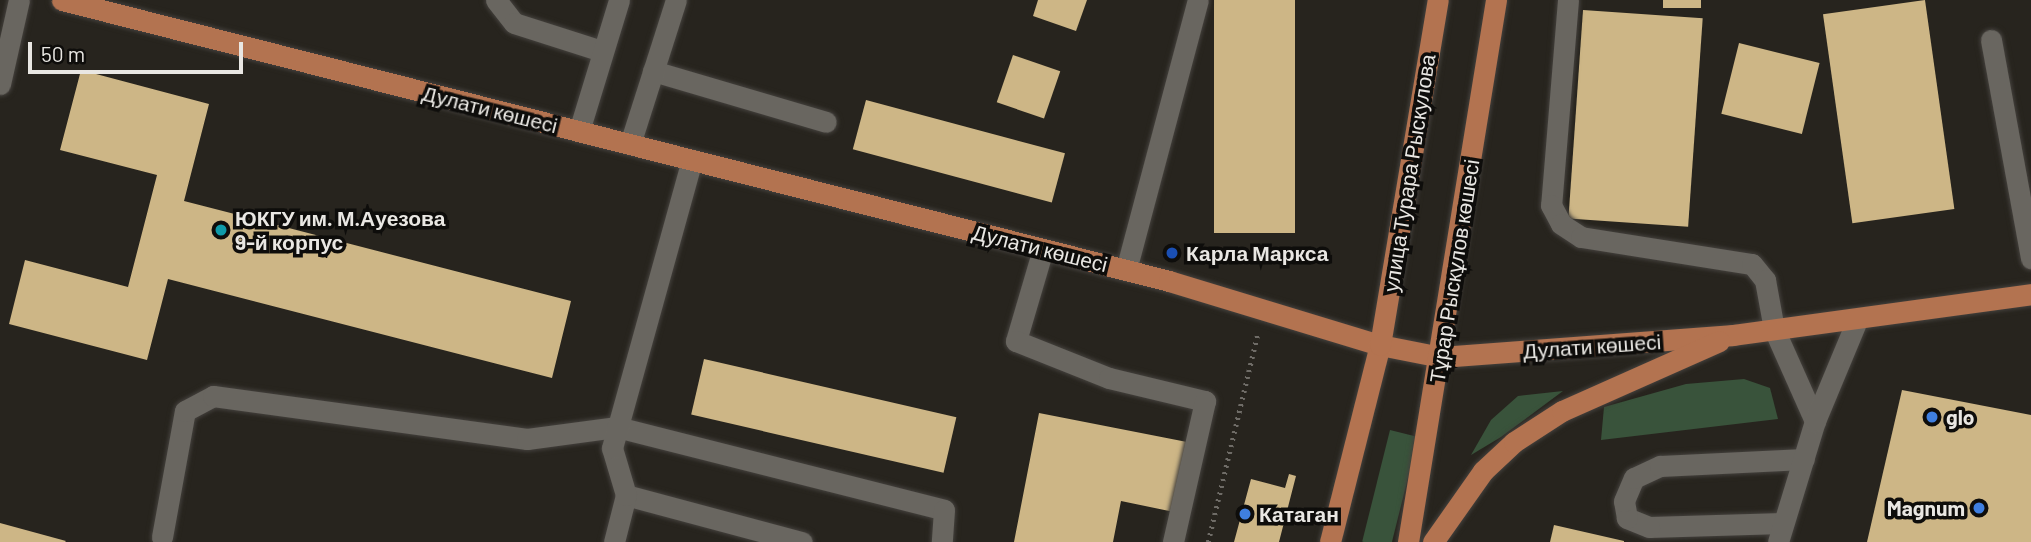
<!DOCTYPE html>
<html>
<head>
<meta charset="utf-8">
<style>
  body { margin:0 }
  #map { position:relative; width:2031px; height:542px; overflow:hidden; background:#27241e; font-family:Barlow,sans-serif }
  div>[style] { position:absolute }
  .green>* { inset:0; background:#39533b; transform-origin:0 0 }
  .building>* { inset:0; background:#cdb686; transform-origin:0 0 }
  .path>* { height:4.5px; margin-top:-2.25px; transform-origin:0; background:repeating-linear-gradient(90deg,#6f6c67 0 2px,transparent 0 7px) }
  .roads { filter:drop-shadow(0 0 2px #44413d) drop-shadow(0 0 2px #44413d) }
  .minor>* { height:21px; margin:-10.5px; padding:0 10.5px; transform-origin:10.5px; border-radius:10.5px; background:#696660 }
  .major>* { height:21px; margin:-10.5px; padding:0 10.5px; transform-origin:10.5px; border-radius:10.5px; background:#b37350 }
  .dots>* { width:19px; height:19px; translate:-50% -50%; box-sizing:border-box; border:4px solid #0e0d0b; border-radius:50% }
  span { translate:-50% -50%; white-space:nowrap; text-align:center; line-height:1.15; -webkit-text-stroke:7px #0e0d0b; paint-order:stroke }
  .street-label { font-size:21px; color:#e9e7e3 }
  .poi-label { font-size:21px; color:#e9e7e3; font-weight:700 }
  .left { translate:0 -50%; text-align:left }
  .right { translate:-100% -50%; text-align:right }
  .scale { position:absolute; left:28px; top:42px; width:215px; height:32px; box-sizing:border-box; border:4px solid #e9e7e3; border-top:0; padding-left:9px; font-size:21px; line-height:24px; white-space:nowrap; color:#e9e7e3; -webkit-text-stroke:5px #0e0d0b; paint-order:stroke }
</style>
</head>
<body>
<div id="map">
  <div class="green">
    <div style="clip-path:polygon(1744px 379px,1770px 388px,1778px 419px,1601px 440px,1604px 407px,1686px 384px)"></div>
    <div style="clip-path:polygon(1563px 391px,1501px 437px,1471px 455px,1491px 420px,1518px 396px)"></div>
    <div style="left:1390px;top:430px;width:29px;height:115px;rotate:14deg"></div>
  </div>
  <div class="building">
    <div style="clip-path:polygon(1038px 0,1087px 0,1076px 31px,1033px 16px)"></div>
    <div style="left:1214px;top:0;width:81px;height:233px"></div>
    <div style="left:1663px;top:0;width:38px;height:8px"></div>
    <div style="left:1925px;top:0;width:211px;height:103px;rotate:82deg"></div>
    <div style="left:1583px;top:10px;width:120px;height:209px;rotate:4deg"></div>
    <div style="left:1739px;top:43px;width:83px;height:73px;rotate:14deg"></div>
    <div style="left:1013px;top:55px;width:50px;height:50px;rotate:19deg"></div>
    <div style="clip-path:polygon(81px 70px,209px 104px,184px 201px,571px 301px,552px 378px,168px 279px,147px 360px,9px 324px,25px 260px,128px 287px,157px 175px,60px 150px)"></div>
    <div style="left:866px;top:100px;width:206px;height:51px;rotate:15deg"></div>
    <div style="left:704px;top:359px;width:259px;height:57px;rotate:13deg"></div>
    <div style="clip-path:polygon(1902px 390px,2031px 415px,2031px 542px,1867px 542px)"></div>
    <div style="clip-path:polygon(1039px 413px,1187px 442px,1174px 512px,1121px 501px,1113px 542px,1014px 542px)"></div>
    <div style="clip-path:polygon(1289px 474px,1296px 476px,1279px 542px,1234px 542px,1251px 479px,1285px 488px)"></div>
    <div style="clip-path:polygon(0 523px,66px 541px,65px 542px,0 542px)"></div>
    <div style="clip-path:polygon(1554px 525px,1624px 541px,1624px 542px,1550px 542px)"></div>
  </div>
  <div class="path">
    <div style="left:1208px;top:542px;width:216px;rotate:-76.6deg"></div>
  </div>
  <div class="roads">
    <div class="minor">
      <div style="left:496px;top:0;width:29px;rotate:52deg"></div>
      <div style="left:514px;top:23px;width:92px;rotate:17.7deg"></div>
      <div style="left:1568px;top:0;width:206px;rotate:94.7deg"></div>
      <div style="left:1551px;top:205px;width:21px;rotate:62deg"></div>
      <div style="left:1561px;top:224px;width:24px;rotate:33deg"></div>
      <div style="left:1581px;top:237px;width:173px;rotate:9deg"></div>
      <div style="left:1752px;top:264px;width:21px;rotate:51deg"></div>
      <div style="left:1765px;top:280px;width:50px;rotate:79.6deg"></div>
      <div style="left:1774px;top:329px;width:101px;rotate:66deg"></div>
      <div style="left:1991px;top:40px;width:222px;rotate:79.6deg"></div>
      <div style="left:653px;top:71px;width:180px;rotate:16.4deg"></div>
      <div style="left:0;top:84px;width:86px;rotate:-77.3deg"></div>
      <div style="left:579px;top:131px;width:137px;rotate:-73deg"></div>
      <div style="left:630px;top:144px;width:151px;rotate:-72.3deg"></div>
      <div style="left:1043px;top:249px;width:96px;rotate:106.4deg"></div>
      <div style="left:1016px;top:341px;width:100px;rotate:21.7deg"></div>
      <div style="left:1109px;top:378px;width:99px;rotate:13.5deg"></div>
      <div style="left:1205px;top:401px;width:145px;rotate:102.8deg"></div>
      <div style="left:1126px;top:270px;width:279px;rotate:-75.1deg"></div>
      <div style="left:626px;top:495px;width:182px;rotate:15deg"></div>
      <div style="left:1783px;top:523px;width:134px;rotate:178.3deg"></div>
      <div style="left:1649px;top:527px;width:24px;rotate:-158deg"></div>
      <div style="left:1627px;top:518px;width:17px;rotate:-100deg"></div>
      <div style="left:1624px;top:501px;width:25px;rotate:-67deg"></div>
      <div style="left:1634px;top:478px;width:29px;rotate:-25deg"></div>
      <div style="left:1660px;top:466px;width:144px;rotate:-2.8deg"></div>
      <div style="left:162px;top:537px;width:128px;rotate:-79.7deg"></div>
      <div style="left:185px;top:411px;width:32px;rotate:-28deg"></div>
      <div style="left:213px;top:396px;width:317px;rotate:7.8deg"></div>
      <div style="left:527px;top:439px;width:91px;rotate:-7.6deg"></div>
      <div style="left:617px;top:427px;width:337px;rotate:14.2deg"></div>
      <div style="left:944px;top:510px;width:32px;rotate:94deg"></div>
      <div style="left:614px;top:542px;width:49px;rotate:-75.7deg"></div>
      <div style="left:626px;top:495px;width:49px;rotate:-106.6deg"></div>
      <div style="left:612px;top:448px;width:299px;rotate:-74.5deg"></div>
      <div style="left:1778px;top:542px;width:127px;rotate:-73deg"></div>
      <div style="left:1815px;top:421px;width:109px;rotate:-67.4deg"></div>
    </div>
    <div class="major">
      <div style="left:62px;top:0;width:1142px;rotate:14.24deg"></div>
      <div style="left:1169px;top:281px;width:220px;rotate:16.9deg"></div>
      <div style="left:1380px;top:345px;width:62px;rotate:11.1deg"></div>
      <div style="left:1441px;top:357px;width:293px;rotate:-4.3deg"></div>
      <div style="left:1733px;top:335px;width:301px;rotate:-7.8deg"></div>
      <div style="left:1330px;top:542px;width:203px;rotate:-75.8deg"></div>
      <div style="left:1380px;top:345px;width:350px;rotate:-80.5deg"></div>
      <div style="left:1408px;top:542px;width:549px;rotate:-80.78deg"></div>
      <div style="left:1433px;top:542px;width:87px;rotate:-54.8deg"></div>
      <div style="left:1483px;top:471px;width:42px;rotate:-43.1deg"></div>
      <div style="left:1514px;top:442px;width:57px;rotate:-32.9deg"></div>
      <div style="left:1562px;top:411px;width:172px;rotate:-24deg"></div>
    </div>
  </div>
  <div class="dots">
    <div style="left:221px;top:230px;background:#0f9aa8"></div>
    <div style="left:1172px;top:253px;background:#1a4fb4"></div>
    <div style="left:1932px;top:417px;background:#3f7fe0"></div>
    <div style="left:1979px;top:508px;background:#3f7fe0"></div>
    <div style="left:1245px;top:514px;background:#3f7fe0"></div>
  </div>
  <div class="street-label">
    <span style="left:490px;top:109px;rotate:14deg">Дулати көшесі</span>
    <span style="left:1409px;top:173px;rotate:-81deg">улица Турара Рыскулова</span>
    <span style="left:1040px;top:248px;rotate:14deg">Дулати көшесі</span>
    <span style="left:1454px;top:271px;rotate:-81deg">Тұрар Рыскұлов көшесі</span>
    <span style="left:1592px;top:346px;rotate:-4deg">Дулати көшесі</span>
  </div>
  <div class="poi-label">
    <span class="left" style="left:235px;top:230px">ЮКГУ им. М.Ауезова<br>9-й корпус</span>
    <span class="left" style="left:1186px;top:253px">Карла Маркса</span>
    <span class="left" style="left:1946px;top:417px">glo</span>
    <span class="right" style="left:1965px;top:508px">Magnum</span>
    <span class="left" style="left:1259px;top:514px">Катаган</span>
  </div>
  <div class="scale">50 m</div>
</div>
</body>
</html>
